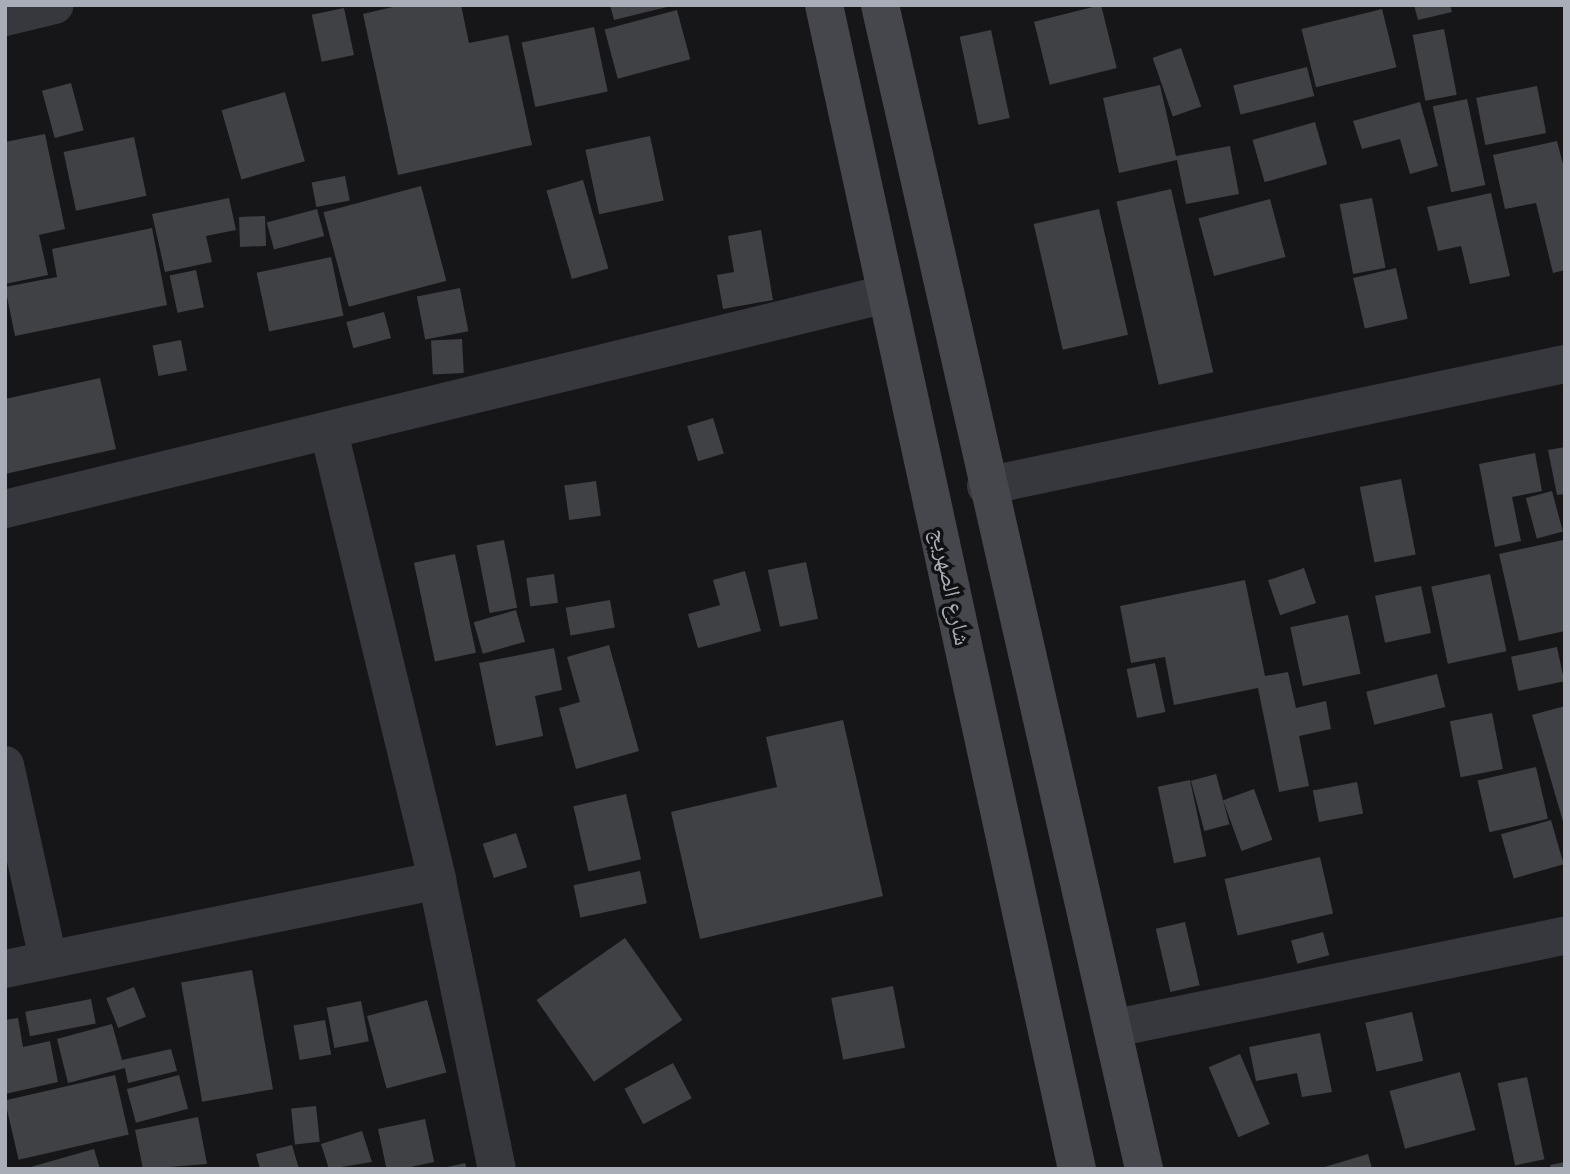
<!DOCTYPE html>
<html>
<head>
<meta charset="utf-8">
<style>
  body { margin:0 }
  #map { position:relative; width:1570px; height:1174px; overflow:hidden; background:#161618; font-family:"Nunito Sans","Noto Naskh Arabic",sans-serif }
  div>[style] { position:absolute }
  .building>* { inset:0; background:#404145; transform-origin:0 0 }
  .street>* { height:38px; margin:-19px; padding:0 19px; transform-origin:19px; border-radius:19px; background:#37383d }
  .secondary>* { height:38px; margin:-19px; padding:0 19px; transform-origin:19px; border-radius:19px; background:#45474d }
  span { translate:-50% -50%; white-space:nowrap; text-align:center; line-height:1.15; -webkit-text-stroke:7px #111113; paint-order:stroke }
  .street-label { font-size:23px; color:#a8adb8 }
  .frame { position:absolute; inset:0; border:7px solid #a8adb8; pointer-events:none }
</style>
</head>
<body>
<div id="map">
  <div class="building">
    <div style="clip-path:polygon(401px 5px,461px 5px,469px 43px,508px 35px,532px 145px,398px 175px,363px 14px)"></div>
    <div style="clip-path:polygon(610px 5px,671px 5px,671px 6px,614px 20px)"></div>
    <div style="left:1101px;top:5px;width:65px;height:69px;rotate:76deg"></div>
    <div style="clip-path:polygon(1414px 5px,1450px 5px,1452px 12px,1418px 20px)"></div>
    <div style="left:344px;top:8px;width:48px;height:33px;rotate:78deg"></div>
    <div style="left:1382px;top:9px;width:60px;height:83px;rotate:76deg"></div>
    <div style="left:677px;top:10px;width:51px;height:75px;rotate:75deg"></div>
    <div style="left:594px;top:27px;width:66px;height:74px;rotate:78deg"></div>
    <div style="left:1444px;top:29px;width:67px;height:32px;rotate:79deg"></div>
    <div style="left:991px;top:30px;width:90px;height:32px;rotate:78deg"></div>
    <div style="left:1181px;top:48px;width:62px;height:30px;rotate:71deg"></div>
    <div style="left:1307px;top:67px;width:30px;height:76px;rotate:76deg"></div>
    <div style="left:71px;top:83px;width:49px;height:30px;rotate:75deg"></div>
    <div style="clip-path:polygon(1160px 85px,1176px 156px,1230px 146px,1239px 194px,1186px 204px,1177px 160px,1119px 173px,1103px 98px)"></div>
    <div style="left:1537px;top:86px;width:48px;height:62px;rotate:79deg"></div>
    <div style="left:285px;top:92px;width:72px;height:66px;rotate:74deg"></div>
    <div style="left:1467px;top:99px;width:88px;height:35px;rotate:78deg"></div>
    <div style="clip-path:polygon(1420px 102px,1438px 166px,1410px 174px,1400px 139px,1362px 149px,1353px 121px)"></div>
    <div style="left:1315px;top:122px;width:44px;height:65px;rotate:74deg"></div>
    <div style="clip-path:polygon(45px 134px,65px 229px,39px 235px,48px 275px,5px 284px,5px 142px)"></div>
    <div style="left:650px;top:136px;width:66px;height:66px;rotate:78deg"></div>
    <div style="left:134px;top:137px;width:60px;height:72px;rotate:78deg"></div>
    <div style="clip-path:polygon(1557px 141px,1565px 172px,1565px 270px,1553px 273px,1536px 203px,1505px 209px,1493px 155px)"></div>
    <div style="left:345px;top:176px;width:25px;height:34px;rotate:79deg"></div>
    <div style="left:583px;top:180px;width:92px;height:38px;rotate:74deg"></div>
    <div style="left:421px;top:186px;width:98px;height:101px;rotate:75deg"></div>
    <div style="left:1171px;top:189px;width:188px;height:56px;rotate:77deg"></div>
    <div style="clip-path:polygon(1491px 193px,1510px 276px,1470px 284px,1461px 246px,1438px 251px,1427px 207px)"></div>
    <div style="clip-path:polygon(229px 198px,236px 230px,206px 236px,212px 262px,165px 272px,152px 214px)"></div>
    <div style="left:1372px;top:198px;width:71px;height:33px;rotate:79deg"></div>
    <div style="left:1270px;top:199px;width:60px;height:74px;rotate:75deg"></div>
    <div style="left:317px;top:209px;width:28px;height:52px;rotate:75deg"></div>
    <div style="left:1099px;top:209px;width:129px;height:67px;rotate:77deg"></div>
    <div style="left:265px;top:216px;width:30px;height:26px;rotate:88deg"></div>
    <div style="clip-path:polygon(152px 228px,167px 305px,15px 336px,5px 287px,57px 277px,52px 249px)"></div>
    <div style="clip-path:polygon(761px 230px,773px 300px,723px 309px,717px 275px,734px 272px,728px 236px)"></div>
    <div style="left:331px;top:257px;width:60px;height:76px;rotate:78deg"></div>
    <div style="left:1396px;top:268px;width:52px;height:44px;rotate:77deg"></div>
    <div style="left:196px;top:270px;width:38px;height:27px;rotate:78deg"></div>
    <div style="left:460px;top:288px;width:44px;height:44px;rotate:79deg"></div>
    <div style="left:384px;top:312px;width:27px;height:39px;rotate:75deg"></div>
    <div style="left:462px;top:339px;width:34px;height:31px;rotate:87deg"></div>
    <div style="left:181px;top:340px;width:31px;height:29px;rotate:79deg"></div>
    <div style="clip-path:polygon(100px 378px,116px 449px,5px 474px,5px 399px)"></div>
    <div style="left:713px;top:418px;width:37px;height:27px;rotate:73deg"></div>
    <div style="clip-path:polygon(1565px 447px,1565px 494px,1557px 495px,1548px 450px)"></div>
    <div style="clip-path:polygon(1535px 453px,1542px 491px,1512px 497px,1521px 541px,1495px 547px,1479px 464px)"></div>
    <div style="left:1401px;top:479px;width:77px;height:42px;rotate:79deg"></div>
    <div style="left:596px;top:481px;width:35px;height:32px;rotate:82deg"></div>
    <div style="left:1552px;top:491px;width:42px;height:27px;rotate:75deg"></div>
    <div style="left:504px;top:540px;width:69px;height:28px;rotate:79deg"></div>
    <div style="clip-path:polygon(1563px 540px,1565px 631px,1519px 641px,1499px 554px)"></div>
    <div style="left:455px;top:554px;width:101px;height:42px;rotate:78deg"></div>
    <div style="left:806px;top:562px;width:58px;height:39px;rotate:78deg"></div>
    <div style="left:1304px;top:568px;width:37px;height:38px;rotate:71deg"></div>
    <div style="clip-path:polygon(745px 571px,761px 631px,698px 648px,688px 614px,720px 605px,713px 580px)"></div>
    <div style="left:554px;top:574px;width:29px;height:28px;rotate:82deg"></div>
    <div style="left:1490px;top:574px;width:79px;height:60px;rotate:78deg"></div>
    <div style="clip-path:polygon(1245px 580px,1265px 676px,1288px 672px,1296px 708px,1326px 701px,1331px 729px,1299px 736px,1309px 786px,1279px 792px,1258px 688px,1174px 705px,1165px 657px,1131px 663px,1120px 606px)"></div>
    <div style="left:1421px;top:586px;width:48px;height:47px;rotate:78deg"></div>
    <div style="left:610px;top:600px;width:28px;height:45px;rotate:80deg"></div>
    <div style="left:516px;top:610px;width:33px;height:44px;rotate:74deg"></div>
    <div style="left:1348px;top:615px;width:60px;height:59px;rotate:78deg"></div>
    <div style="clip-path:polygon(609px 645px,639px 751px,576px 769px,559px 708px,580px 702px,567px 657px)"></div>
    <div style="left:1557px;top:647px;width:35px;height:47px;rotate:78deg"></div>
    <div style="clip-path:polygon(554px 648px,562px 690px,535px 696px,543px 736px,496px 746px,479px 663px)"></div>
    <div style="left:1155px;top:663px;width:50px;height:29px;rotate:78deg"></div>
    <div style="left:1437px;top:674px;width:34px;height:73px;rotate:76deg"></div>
    <div style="clip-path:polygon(1565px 706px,1565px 825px,1564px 825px,1532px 715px)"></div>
    <div style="left:1492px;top:713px;width:57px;height:43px;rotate:79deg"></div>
    <div style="clip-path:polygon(843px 720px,883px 896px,700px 939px,671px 812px,777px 787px,766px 737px)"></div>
    <div style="left:1536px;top:767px;width:53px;height:60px;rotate:77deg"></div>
    <div style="left:1216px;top:774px;width:52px;height:26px;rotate:75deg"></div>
    <div style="left:1190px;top:780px;width:78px;height:33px;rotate:78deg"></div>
    <div style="left:1357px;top:782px;width:32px;height:45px;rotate:79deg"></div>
    <div style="left:1254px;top:789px;width:54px;height:33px;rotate:70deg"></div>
    <div style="left:626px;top:794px;width:67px;height:54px;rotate:77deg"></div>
    <div style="left:1551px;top:820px;width:46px;height:52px;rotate:74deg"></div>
    <div style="left:516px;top:833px;width:36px;height:35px;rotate:72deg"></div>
    <div style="left:1320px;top:857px;width:58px;height:98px;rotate:77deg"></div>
    <div style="left:640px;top:871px;width:33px;height:68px;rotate:78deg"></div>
    <div style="left:1185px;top:922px;width:65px;height:30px;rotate:77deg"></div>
    <div style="left:1323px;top:932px;width:24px;height:33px;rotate:75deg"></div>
    <div style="left:625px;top:938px;width:100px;height:108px;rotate:55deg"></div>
    <div style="left:252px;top:970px;width:121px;height:72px;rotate:80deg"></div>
    <div style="left:893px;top:986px;width:63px;height:63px;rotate:79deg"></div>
    <div style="left:134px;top:987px;width:32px;height:30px;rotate:68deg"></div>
    <div style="left:91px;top:999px;width:25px;height:67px;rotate:79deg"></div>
    <div style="left:427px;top:1000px;width:75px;height:62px;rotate:75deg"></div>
    <div style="left:361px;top:1001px;width:41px;height:35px;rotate:79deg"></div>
    <div style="left:1412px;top:1012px;width:50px;height:48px;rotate:77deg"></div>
    <div style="clip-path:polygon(18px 1018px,23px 1047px,50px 1041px,58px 1082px,5px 1094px,5px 1020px)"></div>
    <div style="left:325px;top:1020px;width:35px;height:32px;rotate:80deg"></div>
    <div style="clip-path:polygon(112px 1024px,122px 1060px,171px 1049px,177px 1071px,128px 1083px,125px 1068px,68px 1083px,57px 1039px)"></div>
    <div style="clip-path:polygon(1320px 1033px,1332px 1092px,1302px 1097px,1297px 1073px,1256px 1081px,1249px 1047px)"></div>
    <div style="left:1240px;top:1054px;width:76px;height:34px;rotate:67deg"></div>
    <div style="left:673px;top:1063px;width:40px;height:55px;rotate:62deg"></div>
    <div style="left:1460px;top:1072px;width:60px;height:73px;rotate:75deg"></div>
    <div style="left:115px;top:1075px;width:61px;height:113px;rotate:77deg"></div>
    <div style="left:179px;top:1075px;width:35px;height:54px;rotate:75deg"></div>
    <div style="left:1527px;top:1077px;width:84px;height:30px;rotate:78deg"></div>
    <div style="left:316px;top:1106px;width:36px;height:25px;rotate:84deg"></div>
    <div style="clip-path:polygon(198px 1117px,207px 1164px,143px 1169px,135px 1130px)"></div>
    <div style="left:425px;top:1119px;width:44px;height:48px;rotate:78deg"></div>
    <div style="clip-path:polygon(362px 1131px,372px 1162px,329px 1169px,321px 1144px)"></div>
    <div style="clip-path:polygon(292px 1145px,299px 1169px,260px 1169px,256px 1154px)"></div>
    <div style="clip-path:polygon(94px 1149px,100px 1169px,27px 1169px,27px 1168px)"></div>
    <div style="clip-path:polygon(1368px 1154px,1372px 1169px,1321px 1169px,1321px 1168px)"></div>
    <div style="clip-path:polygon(1565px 1162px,1565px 1169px,1551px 1169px,1550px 1165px)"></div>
    <div style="clip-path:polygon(465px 1163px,467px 1169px,443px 1169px,443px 1168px)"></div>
  </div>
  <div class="street">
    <div style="left:5px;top:17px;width:51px;rotate:-13.5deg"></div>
    <div style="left:329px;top:432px;width:461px;rotate:76.4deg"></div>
    <div style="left:437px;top:880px;width:295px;rotate:78.3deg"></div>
    <div style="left:986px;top:486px;width:592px;rotate:-11.9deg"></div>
    <div style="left:5px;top:509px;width:907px;rotate:-13.71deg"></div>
    <div style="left:5px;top:765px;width:199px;rotate:77.5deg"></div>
    <div style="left:5px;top:969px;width:441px;rotate:-11.6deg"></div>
    <div style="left:1115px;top:1028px;width:459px;rotate:-11.6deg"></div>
  </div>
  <div class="secondary">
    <div style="left:824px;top:5px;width:1191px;rotate:77.74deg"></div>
    <div style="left:880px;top:5px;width:1194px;rotate:77.22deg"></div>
  </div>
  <div class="street-label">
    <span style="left:950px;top:587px;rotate:78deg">شارع الصهريج</span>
  </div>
  <div class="frame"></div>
</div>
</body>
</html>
